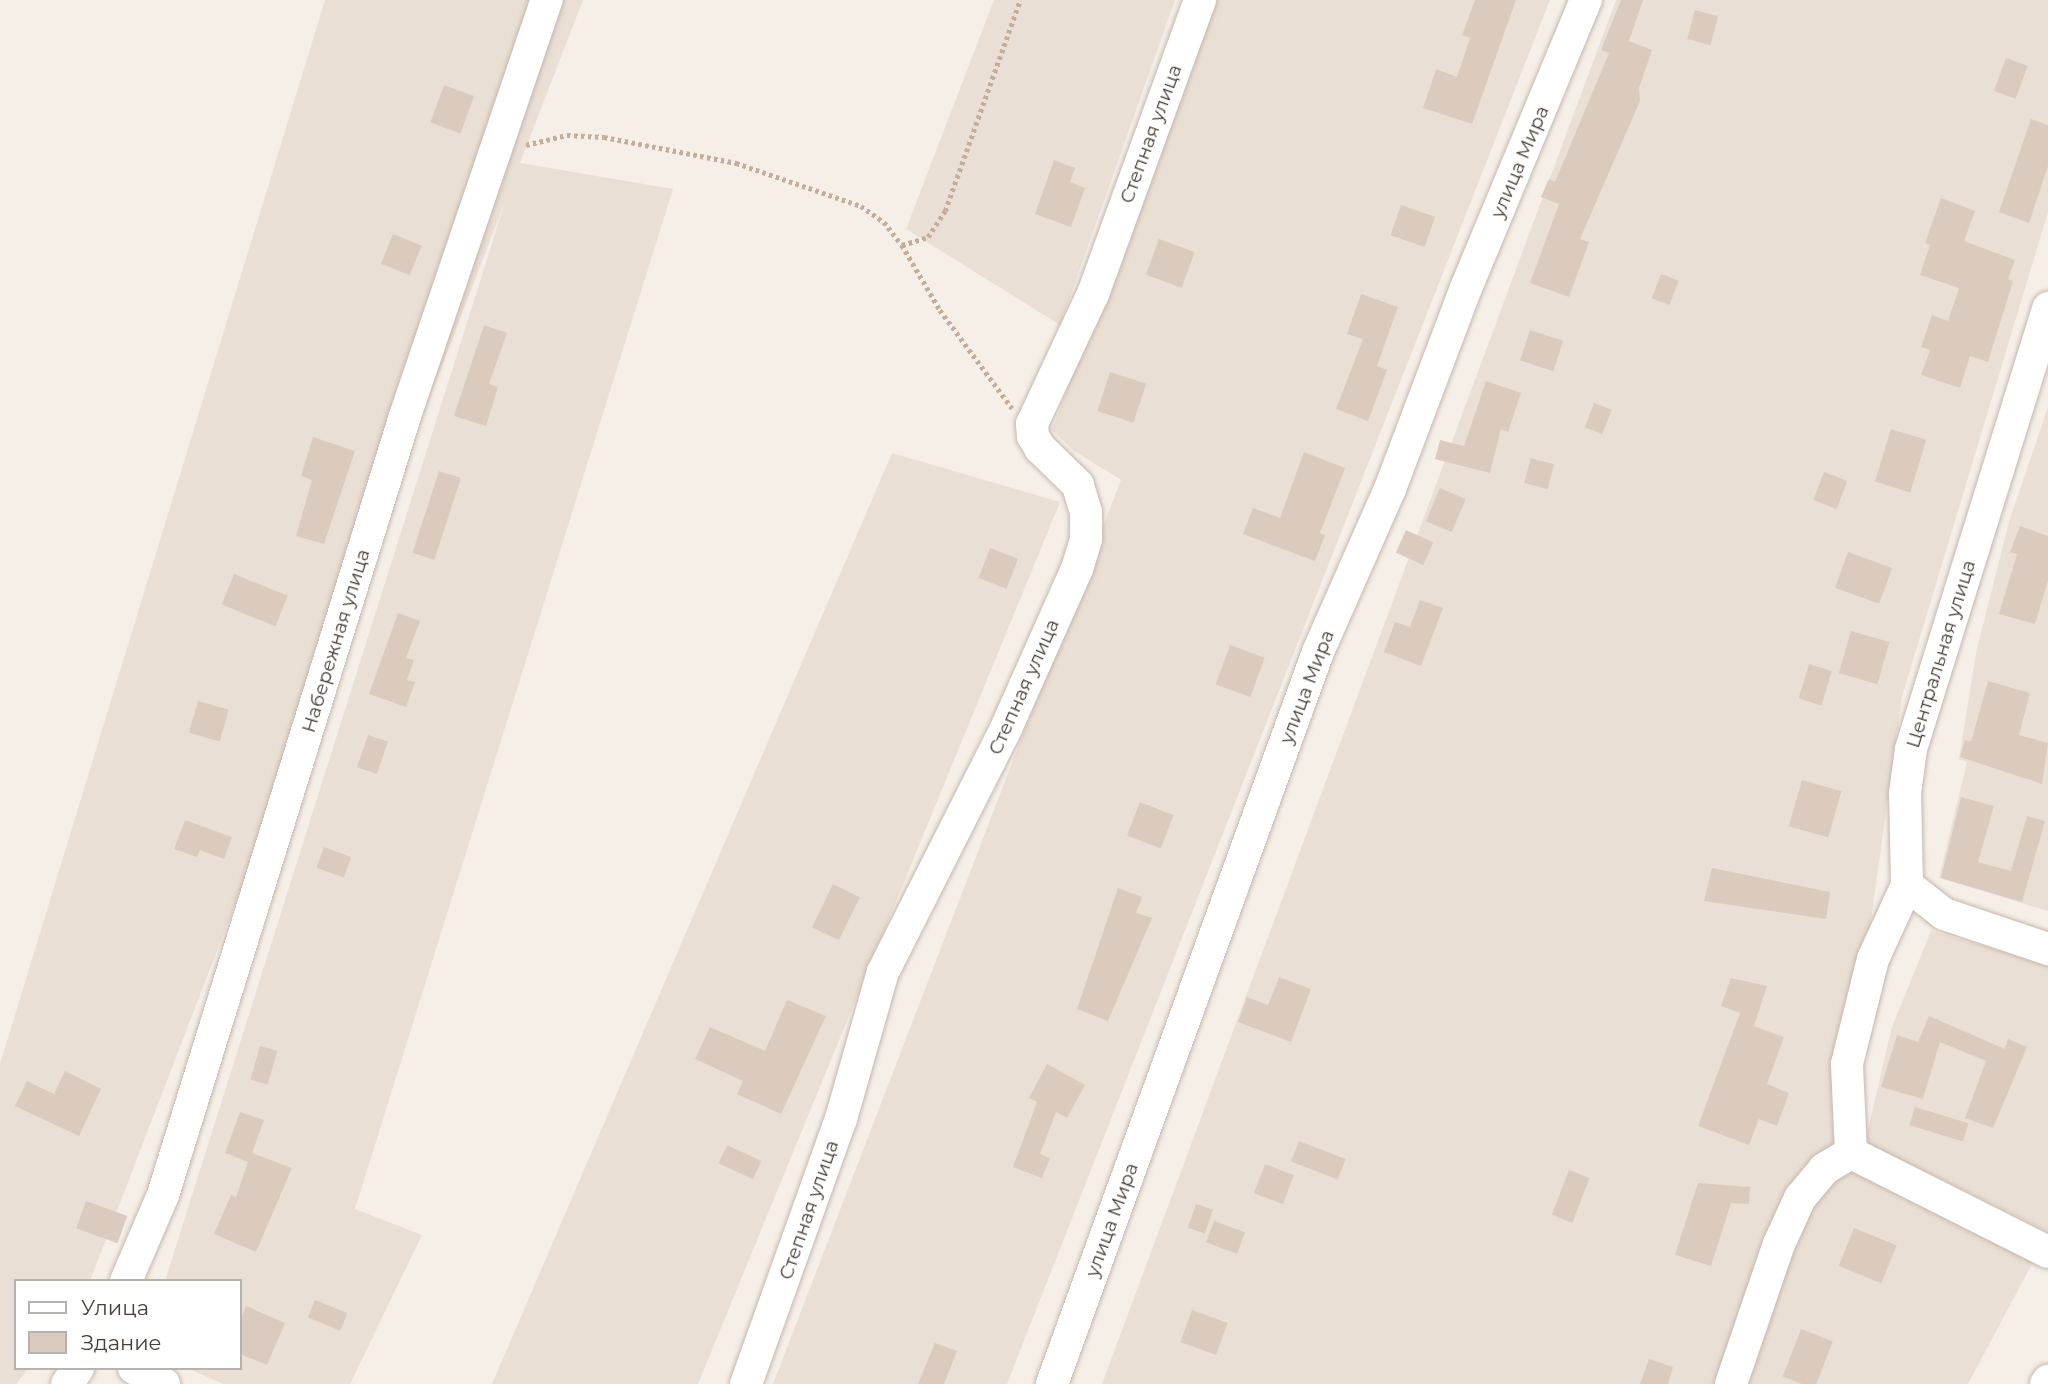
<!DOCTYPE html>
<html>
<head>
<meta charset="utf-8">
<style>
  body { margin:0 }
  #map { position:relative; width:2048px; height:1384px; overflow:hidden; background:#f5efe8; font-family:Montserrat,sans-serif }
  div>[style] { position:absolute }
  .residential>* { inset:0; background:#eadfd5 }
  .building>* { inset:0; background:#dbcbbf; transform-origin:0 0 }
  .path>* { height:4.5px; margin-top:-2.25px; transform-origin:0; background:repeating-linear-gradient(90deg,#c5ad99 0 3.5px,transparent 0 7px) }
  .roads { filter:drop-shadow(0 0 2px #c5b7ac) drop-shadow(0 0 2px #c5b7ac) }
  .minor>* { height:32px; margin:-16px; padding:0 16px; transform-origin:16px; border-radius:16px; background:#fff }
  span { translate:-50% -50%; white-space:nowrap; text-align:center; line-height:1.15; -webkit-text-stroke:5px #fff; paint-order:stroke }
  .street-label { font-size:19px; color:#493e35 }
  .legend { position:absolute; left:14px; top:1279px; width:228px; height:91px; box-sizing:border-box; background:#fff; border:2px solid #b6b2ae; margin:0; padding:9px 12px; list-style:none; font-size:21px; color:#493e35 }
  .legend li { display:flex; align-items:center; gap:14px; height:35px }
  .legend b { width:35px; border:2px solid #b6b2ae }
</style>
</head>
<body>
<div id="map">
  <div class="residential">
    <div style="clip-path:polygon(325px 0,583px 0,520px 163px,673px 189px,355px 1209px,422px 1235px,350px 1384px,223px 1384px,187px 1368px,240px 1368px,240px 1281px,165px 1281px,505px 202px,90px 1281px,16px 1281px,16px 1368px,29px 1368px,16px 1384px,0 1384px,0 1064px)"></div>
    <div style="clip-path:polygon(994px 0,1175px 0,1060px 325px,906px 229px)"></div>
    <div style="clip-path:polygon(1216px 0,1550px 0,1007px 1384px,773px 1384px,1121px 480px,1073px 450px,1052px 430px)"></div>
    <div style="clip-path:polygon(1616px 0,2048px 0,2048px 212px,1902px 697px,1836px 1172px,1851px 1170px,2033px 1262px,1968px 1384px,1102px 1384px)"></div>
    <div style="clip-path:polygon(2048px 407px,2048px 911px,1939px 878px,1967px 762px,1959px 759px,1976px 653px,2009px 522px)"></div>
    <div style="clip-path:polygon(892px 453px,1060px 502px,698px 1384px,492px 1384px)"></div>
    <div style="clip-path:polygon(1931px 931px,2048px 964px,2048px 1232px,1865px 1142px,1892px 1027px)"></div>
  </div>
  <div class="building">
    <div style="clip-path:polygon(1475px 0,1516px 0,1472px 124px,1423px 108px,1436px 69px,1457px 77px,1470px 38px,1462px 35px)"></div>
    <div style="clip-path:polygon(1621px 0,1643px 0,1629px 41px,1652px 50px,1639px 88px,1640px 101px,1580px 239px,1589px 242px,1569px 297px,1530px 283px,1559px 204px,1541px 197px,1549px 179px,1555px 182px,1609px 53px,1601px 50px)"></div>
    <div style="left:1695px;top:10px;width:24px;height:30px;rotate:15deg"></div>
    <div style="left:2006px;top:58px;width:23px;height:35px;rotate:20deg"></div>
    <div style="left:444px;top:85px;width:32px;height:40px;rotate:20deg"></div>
    <div style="clip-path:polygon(2031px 119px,2048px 125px,2048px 166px,2029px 223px,1999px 212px)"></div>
    <div style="clip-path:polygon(1054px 160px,1075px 168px,1070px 182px,1085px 188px,1071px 227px,1035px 214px)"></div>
    <div style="clip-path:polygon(1941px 198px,1975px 211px,1964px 241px,2015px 260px,2008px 279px,2013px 281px,1988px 362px,1970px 356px,1960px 388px,1921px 375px,1930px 350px,1921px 347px,1932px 315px,1948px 321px,1959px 288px,1920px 275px,1930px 245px,1925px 243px)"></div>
    <div style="left:1401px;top:205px;width:36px;height:32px;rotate:19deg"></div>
    <div style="left:393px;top:234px;width:31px;height:32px;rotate:22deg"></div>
    <div style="left:1159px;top:239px;width:38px;height:38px;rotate:20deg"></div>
    <div style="left:1661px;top:274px;width:19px;height:26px;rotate:21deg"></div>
    <div style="clip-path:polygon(1361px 294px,1398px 307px,1377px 366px,1387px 370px,1368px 421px,1336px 409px,1363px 339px,1347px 334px)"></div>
    <div style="clip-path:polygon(484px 325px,507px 333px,489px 384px,498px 387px,486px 426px,454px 416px)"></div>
    <div style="left:1530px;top:330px;width:35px;height:32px;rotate:18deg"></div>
    <div style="left:1110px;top:372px;width:38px;height:41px;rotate:18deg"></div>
    <div style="clip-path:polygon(1486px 381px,1521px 393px,1508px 432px,1501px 429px,1490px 473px,1435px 459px,1440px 440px,1464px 446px)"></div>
    <div style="left:1594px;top:403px;width:19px;height:26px;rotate:21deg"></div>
    <div style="left:1891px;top:429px;width:37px;height:55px;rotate:17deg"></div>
    <div style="clip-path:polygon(313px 437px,355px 451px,324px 544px,296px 536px,312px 480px,301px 476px)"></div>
    <div style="clip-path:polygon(1304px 452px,1345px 468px,1320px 533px,1325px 535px,1315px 561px,1243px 534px,1253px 508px,1280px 518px)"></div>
    <div style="left:1531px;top:458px;width:24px;height:26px;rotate:15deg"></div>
    <div style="left:439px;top:471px;width:23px;height:86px;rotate:18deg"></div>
    <div style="left:1824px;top:472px;width:25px;height:30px;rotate:21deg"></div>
    <div style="left:1440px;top:488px;width:28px;height:36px;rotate:23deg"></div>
    <div style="clip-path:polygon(2020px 526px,2048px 536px,2048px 581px,2035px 624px,1999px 614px,2017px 554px,2010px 552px)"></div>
    <div style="left:1406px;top:530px;width:30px;height:25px;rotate:24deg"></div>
    <div style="left:990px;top:548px;width:30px;height:32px;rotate:21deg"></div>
    <div style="left:1848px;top:552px;width:47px;height:38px;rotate:20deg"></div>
    <div style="left:234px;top:574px;width:58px;height:33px;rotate:22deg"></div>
    <div style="clip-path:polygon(1420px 600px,1443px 608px,1421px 666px,1384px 652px,1395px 622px,1410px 627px)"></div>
    <div style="clip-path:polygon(398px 613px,420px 621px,406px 658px,414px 660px,407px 680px,415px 682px,406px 707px,369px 694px)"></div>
    <div style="left:1851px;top:631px;width:40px;height:44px;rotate:16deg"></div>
    <div style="left:1230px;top:645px;width:37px;height:42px;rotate:20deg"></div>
    <div style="left:1809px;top:664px;width:24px;height:36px;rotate:17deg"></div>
    <div style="clip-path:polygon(1988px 681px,2030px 693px,2019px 735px,2048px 743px,2042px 784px,1960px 757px,1965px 740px,1971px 742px)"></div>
    <div style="left:198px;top:701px;width:32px;height:33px;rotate:16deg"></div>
    <div style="left:368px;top:735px;width:21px;height:34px;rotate:19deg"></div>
    <div style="left:1802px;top:780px;width:41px;height:48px;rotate:16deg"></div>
    <div style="clip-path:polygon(1961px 797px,1994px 806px,1978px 862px,2011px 871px,2027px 816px,2045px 821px,2022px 902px,1941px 878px)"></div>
    <div style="left:1140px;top:802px;width:36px;height:36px;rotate:21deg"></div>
    <div style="clip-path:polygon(185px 820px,232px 837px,224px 859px,200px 850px,197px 857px,174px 849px)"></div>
    <div style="left:324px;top:847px;width:29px;height:22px;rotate:20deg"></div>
    <div style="clip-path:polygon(1712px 868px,1830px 892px,1826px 919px,1704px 901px)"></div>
    <div style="left:833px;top:884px;width:30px;height:48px;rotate:26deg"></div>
    <div style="clip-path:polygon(1118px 888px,1142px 897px,1136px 913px,1152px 918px,1108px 1021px,1077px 1009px)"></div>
    <div style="clip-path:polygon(1279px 977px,1311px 989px,1291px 1042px,1238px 1022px,1247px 997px,1268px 1005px)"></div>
    <div style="clip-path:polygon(1731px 978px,1767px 986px,1754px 1026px,1784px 1037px,1767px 1084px,1789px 1093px,1777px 1126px,1759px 1119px,1749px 1145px,1698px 1126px,1740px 1013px,1721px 1006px)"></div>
    <div style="clip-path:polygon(787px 1000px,826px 1016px,781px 1114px,737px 1094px,743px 1081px,695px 1059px,710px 1027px,765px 1051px)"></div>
    <div style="clip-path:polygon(1929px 1016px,2005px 1049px,2008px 1039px,2027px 1047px,1993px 1128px,1965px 1118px,1986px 1061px,1940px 1042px,1923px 1099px,1881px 1087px,1897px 1035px,1918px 1042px)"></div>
    <div style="left:260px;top:1046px;width:18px;height:35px;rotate:16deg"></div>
    <div style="clip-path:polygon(1047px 1064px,1085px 1085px,1067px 1118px,1056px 1112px,1040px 1154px,1050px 1158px,1042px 1178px,1013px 1167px,1037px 1102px,1029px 1098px)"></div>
    <div style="clip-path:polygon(65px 1071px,101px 1089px,79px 1136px,15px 1106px,27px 1081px,54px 1094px)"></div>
    <div style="left:1915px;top:1107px;width:56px;height:19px;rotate:17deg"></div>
    <div style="clip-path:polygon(240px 1112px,264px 1120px,252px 1153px,292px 1168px,256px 1252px,214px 1234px,231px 1195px,236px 1197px,248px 1162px,225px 1153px)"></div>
    <div style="left:1299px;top:1141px;width:50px;height:22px;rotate:21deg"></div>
    <div style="left:727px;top:1145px;width:38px;height:20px;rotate:25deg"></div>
    <div style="left:1265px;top:1164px;width:31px;height:31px;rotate:21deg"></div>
    <div style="left:1569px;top:1170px;width:22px;height:48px;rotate:21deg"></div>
    <div style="clip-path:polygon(1698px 1183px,1750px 1187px,1749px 1204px,1731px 1203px,1711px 1266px,1675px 1255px)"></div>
    <div style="left:86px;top:1201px;width:44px;height:29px;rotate:20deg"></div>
    <div style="left:1196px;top:1204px;width:18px;height:25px;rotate:19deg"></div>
    <div style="left:1214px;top:1221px;width:33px;height:23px;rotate:20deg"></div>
    <div style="left:1854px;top:1228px;width:46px;height:41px;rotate:22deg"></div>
    <div style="left:315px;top:1300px;width:35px;height:19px;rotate:22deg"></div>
    <div style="clip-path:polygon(246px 1306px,285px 1323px,267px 1365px,240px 1354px,240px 1320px)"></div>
    <div style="left:1192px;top:1310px;width:38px;height:34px;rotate:20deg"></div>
    <div style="left:1801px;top:1329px;width:34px;height:51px;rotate:21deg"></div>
    <div style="clip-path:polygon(935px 1343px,957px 1351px,944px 1384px,918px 1384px)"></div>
    <div style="clip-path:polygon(1649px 1359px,1673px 1367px,1668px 1384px,1640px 1384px)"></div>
  </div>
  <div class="path">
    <div style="left:526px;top:145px;width:42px;rotate:-13.7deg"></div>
    <div style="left:567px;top:135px;width:37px;rotate:3deg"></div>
    <div style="left:604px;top:137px;width:135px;rotate:11.1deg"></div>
    <div style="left:736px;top:163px;width:132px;rotate:19deg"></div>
    <div style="left:861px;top:206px;width:28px;rotate:35deg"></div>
    <div style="left:884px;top:222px;width:29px;rotate:52deg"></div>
    <div style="left:902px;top:245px;width:75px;rotate:59.7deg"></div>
    <div style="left:940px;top:310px;width:122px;rotate:53.7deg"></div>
    <div style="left:902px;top:245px;width:27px;rotate:-17deg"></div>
    <div style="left:928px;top:237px;width:31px;rotate:-57deg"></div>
    <div style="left:945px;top:211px;width:224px;rotate:-70.4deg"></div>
  </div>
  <div class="roads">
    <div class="minor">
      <div style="left:1907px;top:885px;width:47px;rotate:38.1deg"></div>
      <div style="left:1944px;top:914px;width:110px;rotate:18.6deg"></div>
      <div style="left:1851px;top:1153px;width:220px;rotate:26.7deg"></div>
      <div style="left:126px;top:1281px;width:94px;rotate:-66.7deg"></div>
      <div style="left:163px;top:1195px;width:816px;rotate:-72.74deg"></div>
      <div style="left:405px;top:416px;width:440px;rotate:-71.2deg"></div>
      <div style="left:134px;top:1368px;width:34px;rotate:28deg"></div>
      <div style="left:67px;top:1384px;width:19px;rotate:-55deg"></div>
      <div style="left:746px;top:1384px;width:282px;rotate:-70.3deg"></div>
      <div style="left:841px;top:1119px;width:153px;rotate:-74.1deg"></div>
      <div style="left:883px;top:972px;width:275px;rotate:-63.2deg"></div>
      <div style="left:1007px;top:726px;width:172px;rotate:-66deg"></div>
      <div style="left:1077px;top:569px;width:31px;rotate:-73deg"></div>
      <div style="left:1086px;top:539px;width:27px;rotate:-90deg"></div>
      <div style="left:1086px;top:512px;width:28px;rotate:-107deg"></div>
      <div style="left:1078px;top:485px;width:53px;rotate:-135.8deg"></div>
      <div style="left:1040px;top:448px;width:14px;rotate:-120deg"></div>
      <div style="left:1033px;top:436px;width:12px;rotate:-95deg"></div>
      <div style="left:1032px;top:424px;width:144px;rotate:-64.9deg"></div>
      <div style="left:1093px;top:294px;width:313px;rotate:-70deg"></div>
      <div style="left:1052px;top:1384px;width:779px;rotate:-70.03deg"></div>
      <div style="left:1318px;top:652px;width:178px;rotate:-66.2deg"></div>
      <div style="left:1390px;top:489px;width:215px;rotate:-69.3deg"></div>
      <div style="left:1466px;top:288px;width:312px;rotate:-67.4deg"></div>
      <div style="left:1731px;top:1384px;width:148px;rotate:-71.1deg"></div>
      <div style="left:1779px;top:1244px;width:51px;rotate:-65.5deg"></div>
      <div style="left:1800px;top:1198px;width:38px;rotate:-50deg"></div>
      <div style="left:1824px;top:1169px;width:31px;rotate:-31deg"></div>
      <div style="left:1851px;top:1153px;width:89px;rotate:-92.6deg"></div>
      <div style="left:1847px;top:1064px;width:108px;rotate:-76.1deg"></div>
      <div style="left:1873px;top:959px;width:81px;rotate:-65.3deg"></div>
      <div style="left:1907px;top:885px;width:92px;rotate:-91.2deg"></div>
      <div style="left:1905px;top:793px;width:44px;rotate:-82.2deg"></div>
      <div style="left:1911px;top:749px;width:462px;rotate:-72.7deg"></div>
      <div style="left:2046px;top:1384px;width:4px;rotate:-56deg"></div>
    </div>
  </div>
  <div class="street-label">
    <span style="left:1151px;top:134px;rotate:-70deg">Степная улица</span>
    <span style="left:1520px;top:162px;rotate:-67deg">улица Мира</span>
    <span style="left:336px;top:641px;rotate:-73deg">Набережная улица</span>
    <span style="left:1941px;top:654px;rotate:-73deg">Центральная улица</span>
    <span style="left:1024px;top:687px;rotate:-66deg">Степная улица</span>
    <span style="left:1307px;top:687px;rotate:-69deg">улица Мира</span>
    <span style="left:809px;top:1210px;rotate:-71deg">Степная улица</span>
    <span style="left:1112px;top:1220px;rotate:-70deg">улица Мира</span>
  </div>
  <ul class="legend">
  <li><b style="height:9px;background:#fff"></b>Улица</li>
  <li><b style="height:19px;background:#dbcbbf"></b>Здание</li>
  </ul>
</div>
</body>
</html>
